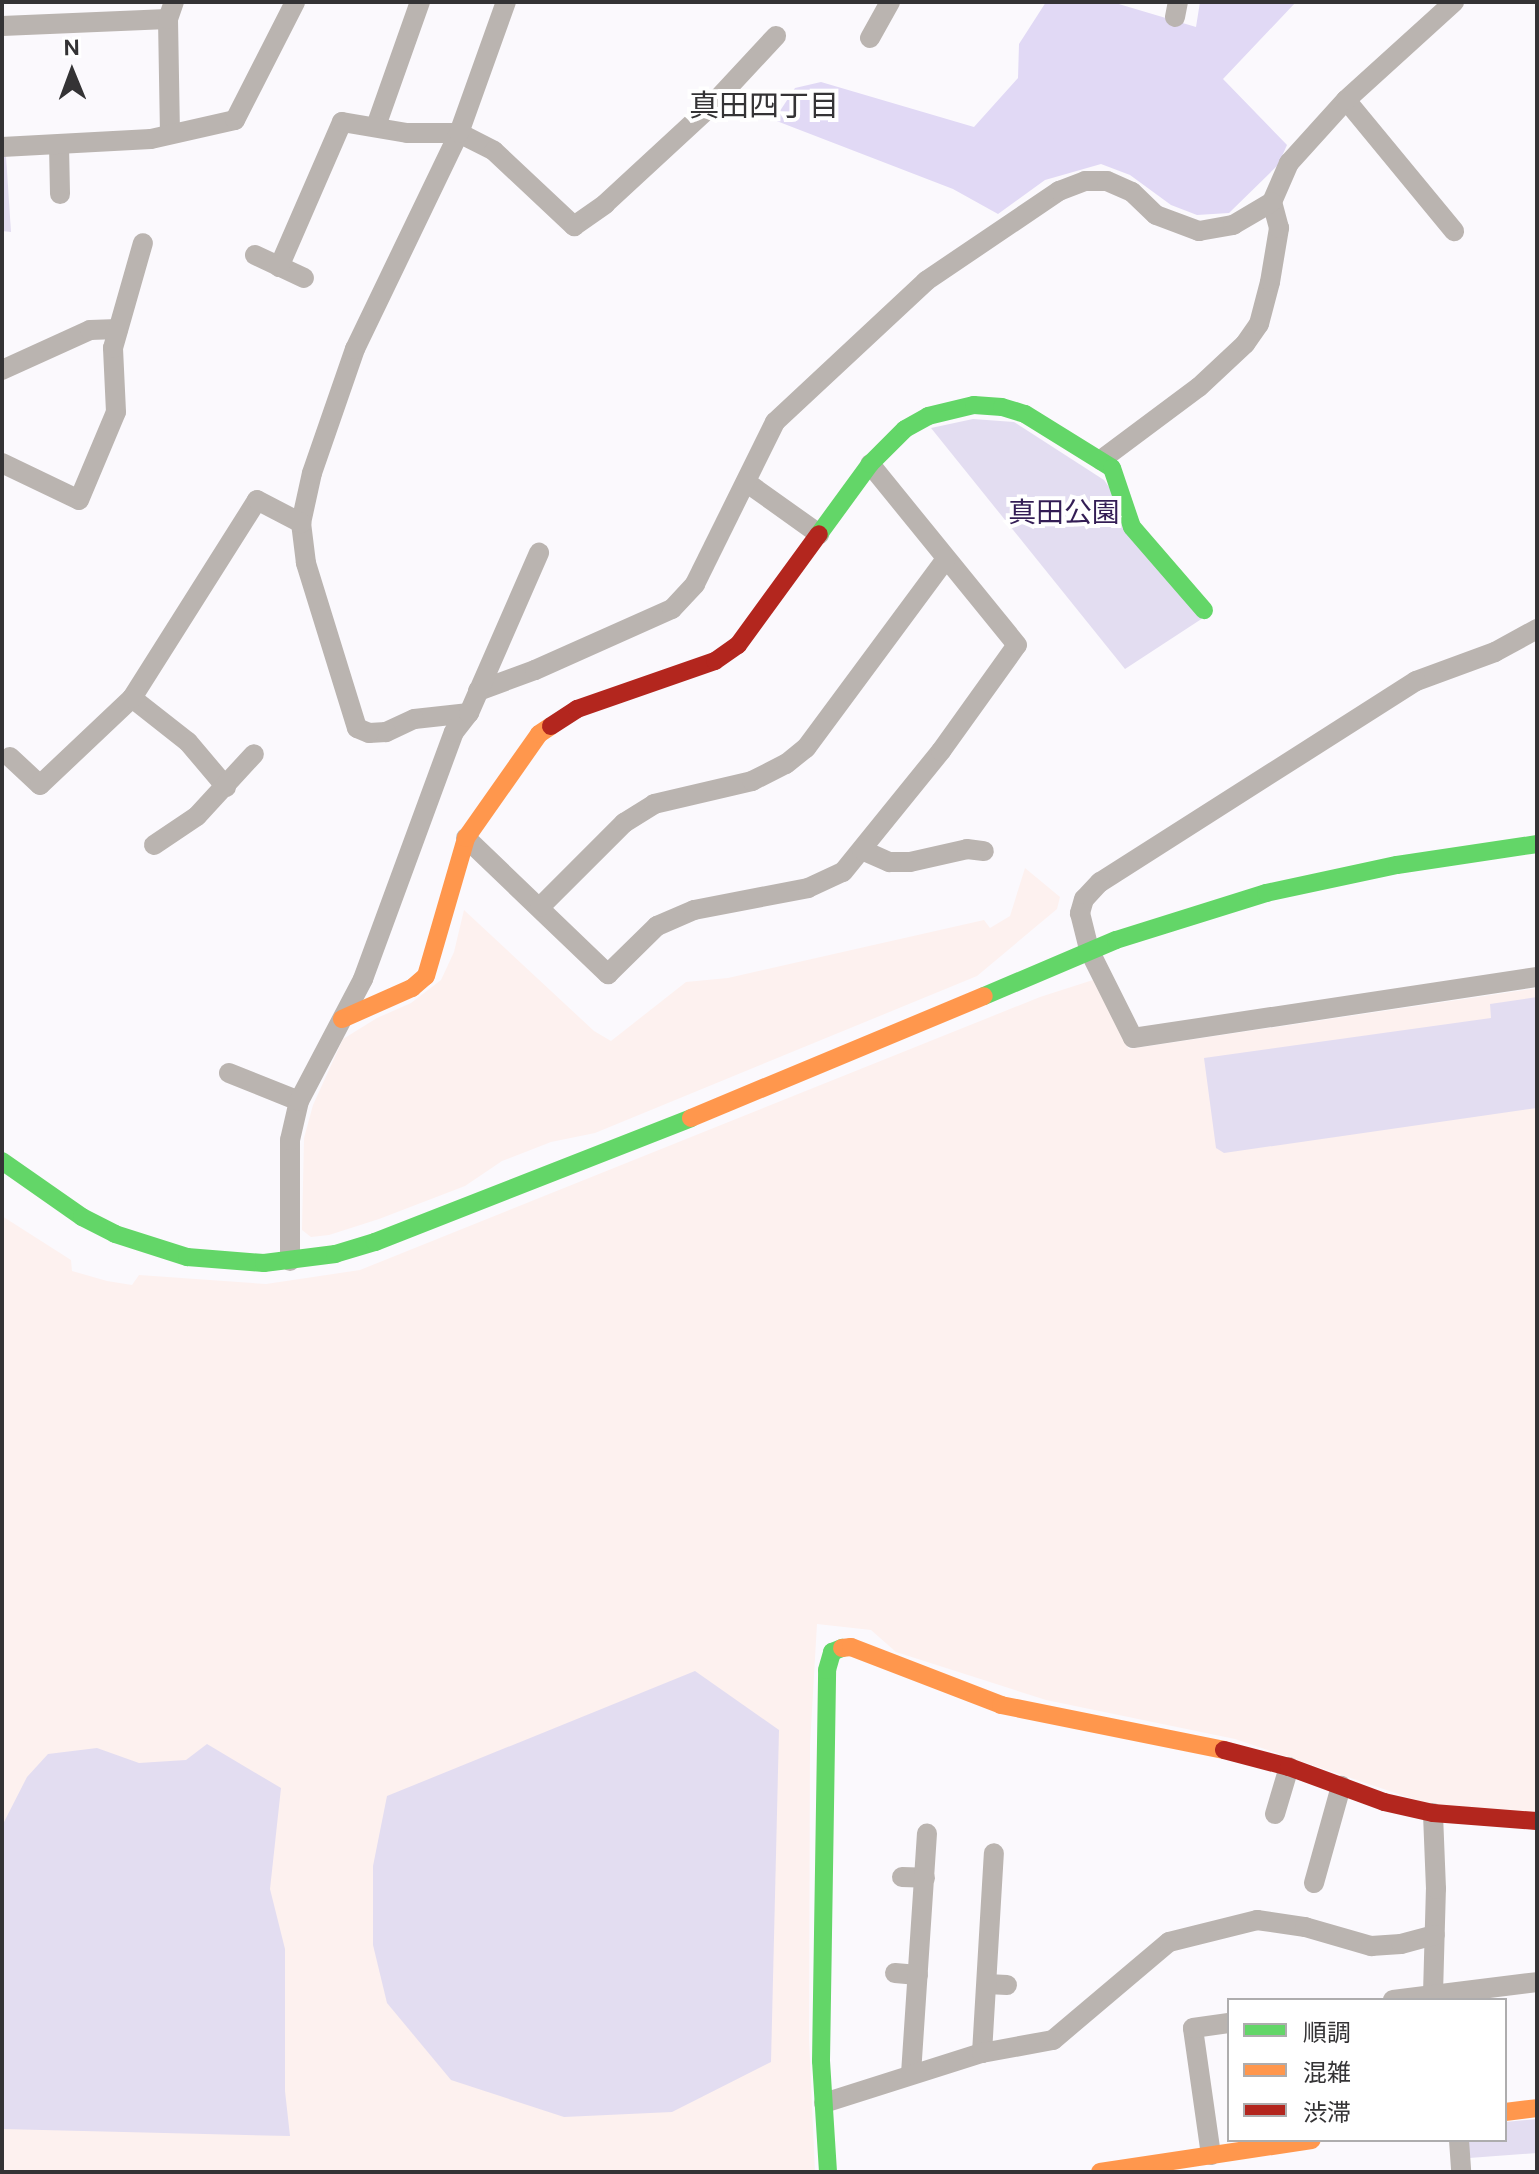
<!DOCTYPE html>
<html>
<head>
<meta charset="utf-8">
<style>
  body { margin:0 }
  #map { position:relative; width:1539px; height:2174px; overflow:hidden; background:#fbf9fd; font-family:"DM Sans","Noto Sans JP",sans-serif }
  div>[style] { position:absolute }
  .education>* { inset:0; background:#fdf1ef }
  .green>* { inset:0; background:#e3ddf1 }
  .forest>* { inset:0; background:#e1d9f5 }
  .street>* { height:20px; margin:-10px; padding:0 10px; transform-origin:10px; border-radius:10px; background:#bab4b0 }
  .fast>* { height:18px; margin:-9px; padding:0 9px; transform-origin:9px; border-radius:9px; background:#63d668 }
  .slow>* { height:18px; margin:-9px; padding:0 9px; transform-origin:9px; border-radius:9px; background:#ff974d }
  .jam>* { height:18px; margin:-9px; padding:0 9px; transform-origin:9px; border-radius:9px; background:#b3261e }
  span { translate:-50% -50%; white-space:nowrap; text-align:center; line-height:1.15; -webkit-text-stroke:8px #fff; paint-order:stroke }
  .park-label { font-size:28px; color:#331d55 }
  .neighbourhood-label { font-size:30px; color:#343335 }
  .frame { position:absolute; inset:0; border:4px solid #343335; pointer-events:none }
  .legend { position:absolute; left:1227px; top:1998px; width:280px; height:144px; box-sizing:border-box; background:#fff; border:2px solid #aeadae; margin:0; padding:10px 14px; list-style:none; font-size:24px; color:#343335 }
  .legend li { display:flex; align-items:center; gap:16px; height:40px }
  .legend b { width:40px; border:2px solid #aeadae }
  .north { position:absolute; left:32px; top:32px; width:80px; height:80px; -webkit-text-stroke:6px #fff; paint-order:stroke; rotate:359deg; font-size:22px; font-weight:700; line-height:32px; text-align:center; color:#343335 }
  .north::after { content:''; display:block; margin:auto; width:28px; height:36px; background:#343335; clip-path:polygon(50% 0,100% 100%,50% 72%,0 100%) }
</style>
</head>
<body>
<div id="map">
  <div class="education">
    <div style="clip-path:polygon(1025px 868px,1060px 897px,1057px 909px,977px 976px,595px 1133px,551px 1142px,502px 1161px,465px 1186px,379px 1219px,329px 1235px,311px 1237px,302px 1230px,304px 1138px,313px 1105px,343px 1039px,377px 1018px,411px 1003px,441px 980px,454px 952px,464px 910px,594px 1031px,611px 1041px,686px 982px,728px 978px,984px 920px,990px 928px,1010px 916px)"></div>
    <div style="clip-path:polygon(1093px 980px,1129px 1049px,1537px 988px,1537px 1814px,1428px 1804px,1235px 1739px,1046px 1700px,896px 1652px,871px 1630px,817px 1624px,810px 1745px,809px 2039px,815px 2172px,2px 2172px,2px 1216px,71px 1260px,72px 1271px,107px 1281px,132px 1285px,139px 1275px,266px 1284px,360px 1270px,1040px 997px)"></div>
  </div>
  <div class="green">
    <div style="clip-path:polygon(2px 156px,6px 156px,11px 232px,2px 231px)"></div>
    <div style="clip-path:polygon(973px 419px,1014px 422px,1104px 480px,1203px 618px,1125px 669px,931px 428px)"></div>
    <div style="clip-path:polygon(1537px 997px,1537px 1108px,1224px 1153px,1216px 1148px,1204px 1058px,1491px 1018px,1490px 1004px)"></div>
    <div style="clip-path:polygon(695px 1671px,779px 1730px,771px 2062px,672px 2112px,564px 2117px,451px 2080px,387px 2003px,373px 1945px,373px 1866px,387px 1796px)"></div>
    <div style="clip-path:polygon(207px 1744px,281px 1788px,270px 1889px,285px 1949px,285px 2091px,290px 2136px,2px 2129px,2px 1826px,27px 1777px,48px 1754px,97px 1748px,139px 1763px,186px 1760px)"></div>
    <div style="clip-path:polygon(1537px 2119px,1537px 2153px,1469px 2158px,1467px 2140px,1505px 2140px,1505px 2122px)"></div>
  </div>
  <div class="forest">
    <div style="clip-path:polygon(1046px 2px,1112px 2px,1196px 27px,1200px 2px,1296px 2px,1223px 79px,1287px 145px,1278px 165px,1229px 213px,1197px 215px,1171px 205px,1130px 175px,1101px 164px,1045px 180px,998px 214px,953px 189px,774px 120px,795px 88px,821px 82px,974px 127px,1018px 78px,1019px 44px)"></div>
  </div>
  <div class="street">
    <div style="left:1175px;top:17px;width:15px;rotate:-79deg"></div>
    <div style="left:2px;top:26px;width:166px;rotate:-2.4deg"></div>
    <div style="left:870px;top:38px;width:41px;rotate:-60.9deg"></div>
    <div style="left:1346px;top:100px;width:170px;rotate:50.5deg"></div>
    <div style="left:376px;top:126px;width:132px;rotate:-70.5deg"></div>
    <div style="left:170px;top:134px;width:115px;rotate:-91deg"></div>
    <div style="left:168px;top:19px;width:18px;rotate:-71deg"></div>
    <div style="left:59px;top:145px;width:49px;rotate:88.8deg"></div>
    <div style="left:2px;top:147px;width:149px;rotate:-3.1deg"></div>
    <div style="left:151px;top:139px;width:86px;rotate:-12.7deg"></div>
    <div style="left:235px;top:120px;width:132px;rotate:-63deg"></div>
    <div style="left:255px;top:255px;width:54px;rotate:25.1deg"></div>
    <div style="left:279px;top:267px;width:158px;rotate:-66.5deg"></div>
    <div style="left:342px;top:122px;width:66px;rotate:9.6deg"></div>
    <div style="left:407px;top:133px;width:52px"></div>
    <div style="left:459px;top:133px;width:39px;rotate:27deg"></div>
    <div style="left:494px;top:151px;width:110px;rotate:43.2deg"></div>
    <div style="left:574px;top:226px;width:38px;rotate:-35deg"></div>
    <div style="left:605px;top:204px;width:143px;rotate:-42.7deg"></div>
    <div style="left:710px;top:107px;width:97px;rotate:-47.1deg"></div>
    <div style="left:2px;top:370px;width:97px;rotate:-24.4deg"></div>
    <div style="left:90px;top:330px;width:28px;rotate:-2deg"></div>
    <div style="left:1101px;top:460px;width:122px;rotate:-36.7deg"></div>
    <div style="left:1199px;top:387px;width:63px;rotate:-43.1deg"></div>
    <div style="left:1245px;top:344px;width:24px;rotate:-55deg"></div>
    <div style="left:1259px;top:324px;width:43px;rotate:-75.3deg"></div>
    <div style="left:1270px;top:282px;width:55px;rotate:-80.5deg"></div>
    <div style="left:1279px;top:228px;width:27px;rotate:-105deg"></div>
    <div style="left:1272px;top:202px;width:43px;rotate:-66.4deg"></div>
    <div style="left:1289px;top:163px;width:85px;rotate:-47.9deg"></div>
    <div style="left:1346px;top:100px;width:146px;rotate:-42.2deg"></div>
    <div style="left:2px;top:463px;width:85px;rotate:25.7deg"></div>
    <div style="left:79px;top:500px;width:95px;rotate:-67.2deg"></div>
    <div style="left:116px;top:412px;width:64px;rotate:-92.7deg"></div>
    <div style="left:113px;top:348px;width:109px;rotate:-74.1deg"></div>
    <div style="left:746px;top:482px;width:90px;rotate:35.5deg"></div>
    <div style="left:1537px;top:629px;width:48px;rotate:151.3deg"></div>
    <div style="left:1495px;top:652px;width:84px;rotate:159.8deg"></div>
    <div style="left:1416px;top:681px;width:375px;rotate:147.5deg"></div>
    <div style="left:1100px;top:882px;width:23px;rotate:133deg"></div>
    <div style="left:1084px;top:899px;width:15px;rotate:106deg"></div>
    <div style="left:1080px;top:913px;width:38px;rotate:76deg"></div>
    <div style="left:1089px;top:950px;width:98px;rotate:63.4deg"></div>
    <div style="left:1133px;top:1038px;width:409px;rotate:-8.6deg"></div>
    <div style="left:478px;top:691px;width:61px;rotate:-20.2deg"></div>
    <div style="left:535px;top:670px;width:150px;rotate:-24deg"></div>
    <div style="left:672px;top:609px;width:34px;rotate:-47deg"></div>
    <div style="left:695px;top:584px;width:181px;rotate:-63.7deg"></div>
    <div style="left:775px;top:422px;width:207px;rotate:-43deg"></div>
    <div style="left:926px;top:281px;width:161px;rotate:-34.1deg"></div>
    <div style="left:1059px;top:191px;width:28px;rotate:-21deg"></div>
    <div style="left:1085px;top:181px;width:22px"></div>
    <div style="left:1107px;top:181px;width:27px;rotate:24deg"></div>
    <div style="left:1132px;top:192px;width:33px;rotate:44deg"></div>
    <div style="left:1156px;top:215px;width:46px;rotate:20.4deg"></div>
    <div style="left:1199px;top:231px;width:35px;rotate:-10deg"></div>
    <div style="left:1233px;top:225px;width:45px;rotate:-30.5deg"></div>
    <div style="left:132px;top:698px;width:71px;rotate:38.2deg"></div>
    <div style="left:188px;top:742px;width:59px;rotate:49.8deg"></div>
    <div style="left:469px;top:713px;width:55px;rotate:173.8deg"></div>
    <div style="left:414px;top:719px;width:31px;rotate:155deg"></div>
    <div style="left:386px;top:732px;width:17px;rotate:177deg"></div>
    <div style="left:369px;top:733px;width:13px;rotate:-157deg"></div>
    <div style="left:357px;top:728px;width:173px;rotate:-107.2deg"></div>
    <div style="left:306px;top:563px;width:40px;rotate:-97.1deg"></div>
    <div style="left:301px;top:523px;width:51px;rotate:-77.6deg"></div>
    <div style="left:312px;top:473px;width:131px;rotate:-70.9deg"></div>
    <div style="left:355px;top:349px;width:240px;rotate:-64.3deg"></div>
    <div style="left:459px;top:133px;width:139px;rotate:-70.3deg"></div>
    <div style="left:10px;top:757px;width:41px;rotate:43deg"></div>
    <div style="left:40px;top:785px;width:127px;rotate:-43.4deg"></div>
    <div style="left:132px;top:698px;width:234px;rotate:-57.7deg"></div>
    <div style="left:257px;top:500px;width:50px;rotate:27.6deg"></div>
    <div style="left:466px;top:838px;width:197px;rotate:43.8deg"></div>
    <div style="left:608px;top:974px;width:69px;rotate:-44.4deg"></div>
    <div style="left:657px;top:926px;width:40px;rotate:-23.4deg"></div>
    <div style="left:694px;top:910px;width:116px;rotate:-10.9deg"></div>
    <div style="left:808px;top:888px;width:38px;rotate:-25deg"></div>
    <div style="left:843px;top:872px;width:156px;rotate:-51deg"></div>
    <div style="left:941px;top:751px;width:130px;rotate:-54.4deg"></div>
    <div style="left:1017px;top:645px;width:233px;rotate:-129.1deg"></div>
    <div style="left:154px;top:845px;width:52px;rotate:-34deg"></div>
    <div style="left:197px;top:816px;width:84px;rotate:-47.4deg"></div>
    <div style="left:862px;top:850px;width:30px;rotate:24deg"></div>
    <div style="left:889px;top:862px;width:21px"></div>
    <div style="left:910px;top:862px;width:58px;rotate:-12.8deg"></div>
    <div style="left:967px;top:849px;width:17px;rotate:7deg"></div>
    <div style="left:540px;top:907px;width:119px;rotate:-45deg"></div>
    <div style="left:624px;top:823px;width:36px;rotate:-32deg"></div>
    <div style="left:654px;top:804px;width:101px;rotate:-13.2deg"></div>
    <div style="left:752px;top:781px;width:38px;rotate:-27deg"></div>
    <div style="left:786px;top:764px;width:26px;rotate:-39deg"></div>
    <div style="left:806px;top:748px;width:235px;rotate:-53.5deg"></div>
    <div style="left:229px;top:1073px;width:75px;rotate:21.8deg"></div>
    <div style="left:290px;top:1261px;width:121px;rotate:-90deg"></div>
    <div style="left:290px;top:1140px;width:40px;rotate:-77deg"></div>
    <div style="left:299px;top:1101px;width:138px;rotate:-62.3deg"></div>
    <div style="left:363px;top:979px;width:263px;rotate:-69.8deg"></div>
    <div style="left:454px;top:732px;width:24px;rotate:-52deg"></div>
    <div style="left:469px;top:713px;width:175px;rotate:-66.4deg"></div>
    <div style="left:1275px;top:1814px;width:49px;rotate:-73.4deg"></div>
    <div style="left:902px;top:1877px;width:23px;rotate:2deg"></div>
    <div style="left:1314px;top:1883px;width:101px;rotate:-74.4deg"></div>
    <div style="left:895px;top:1973px;width:23px;rotate:5deg"></div>
    <div style="left:987px;top:1984px;width:20px;rotate:3deg"></div>
    <div style="left:1433px;top:1994px;width:105px;rotate:-88.4deg"></div>
    <div style="left:1436px;top:1889px;width:76px;rotate:-92.3deg"></div>
    <div style="left:1393px;top:2000px;width:145px;rotate:-7.1deg"></div>
    <div style="left:982px;top:2053px;width:200px;rotate:-86.6deg"></div>
    <div style="left:911px;top:2074px;width:241px;rotate:-86.2deg"></div>
    <div style="left:824px;top:2103px;width:166px;rotate:-17.6deg"></div>
    <div style="left:982px;top:2053px;width:72px;rotate:-10.4deg"></div>
    <div style="left:1053px;top:2040px;width:152px;rotate:-40.2deg"></div>
    <div style="left:1169px;top:1942px;width:91px;rotate:-14deg"></div>
    <div style="left:1257px;top:1920px;width:49px;rotate:8.3deg"></div>
    <div style="left:1305px;top:1927px;width:69px;rotate:16.1deg"></div>
    <div style="left:1371px;top:1946px;width:30px;rotate:-4deg"></div>
    <div style="left:1401px;top:1944px;width:35px;rotate:-15deg"></div>
    <div style="left:1459px;top:2140px;width:32px;rotate:86deg"></div>
    <div style="left:1211px;top:2155px;width:128px;rotate:-98.1deg"></div>
    <div style="left:1193px;top:2028px;width:36px;rotate:-8deg"></div>
  </div>
  <div class="fast">
    <div style="left:819px;top:534px;width:87px;rotate:-53.9deg"></div>
    <div style="left:870px;top:464px;width:49px;rotate:-45deg"></div>
    <div style="left:905px;top:429px;width:26px;rotate:-29deg"></div>
    <div style="left:928px;top:416px;width:47px;rotate:-13.4deg"></div>
    <div style="left:974px;top:405px;width:28px;rotate:4deg"></div>
    <div style="left:1002px;top:407px;width:24px;rotate:17deg"></div>
    <div style="left:1025px;top:414px;width:102px;rotate:31.8deg"></div>
    <div style="left:1112px;top:468px;width:62px;rotate:71.3deg"></div>
    <div style="left:1132px;top:527px;width:110px;rotate:49.1deg"></div>
    <div style="left:984px;top:996px;width:143px;rotate:-23deg"></div>
    <div style="left:1116px;top:940px;width:157px;rotate:-17.4deg"></div>
    <div style="left:1266px;top:893px;width:134px;rotate:-12.1deg"></div>
    <div style="left:1397px;top:865px;width:142px;rotate:-8.5deg"></div>
    <div style="left:2px;top:1161px;width:98px;rotate:35deg"></div>
    <div style="left:82px;top:1217px;width:37px;rotate:27deg"></div>
    <div style="left:115px;top:1234px;width:76px;rotate:17.7deg"></div>
    <div style="left:187px;top:1257px;width:77px;rotate:4.5deg"></div>
    <div style="left:264px;top:1263px;width:72px;rotate:-7.2deg"></div>
    <div style="left:335px;top:1254px;width:42px;rotate:-16.7deg"></div>
    <div style="left:375px;top:1242px;width:339px;rotate:-21.4deg"></div>
    <div style="left:828px;top:2172px;width:111px;rotate:-93.6deg"></div>
    <div style="left:821px;top:2061px;width:391px;rotate:-89.1deg"></div>
    <div style="left:827px;top:1670px;width:19px;rotate:-74deg"></div>
    <div style="left:832px;top:1652px;width:11px;rotate:-22deg"></div>
  </div>
  <div class="slow">
    <div style="left:342px;top:1019px;width:77px;rotate:-23.9deg"></div>
    <div style="left:412px;top:988px;width:18px;rotate:-41deg"></div>
    <div style="left:426px;top:976px;width:144px;rotate:-73.8deg"></div>
    <div style="left:466px;top:838px;width:127px;rotate:-54.9deg"></div>
    <div style="left:539px;top:734px;width:14px;rotate:-34deg"></div>
    <div style="left:691px;top:1118px;width:317px;rotate:-22.6deg"></div>
    <div style="left:842px;top:1648px;width:9px;rotate:-6deg"></div>
    <div style="left:851px;top:1647px;width:161px;rotate:21.1deg"></div>
    <div style="left:1001px;top:1705px;width:227px;rotate:11.4deg"></div>
    <div style="left:1505px;top:2112px;width:32px;rotate:-7deg"></div>
    <div style="left:1100px;top:2172px;width:214px;rotate:-8.6deg"></div>
  </div>
  <div class="jam">
    <div style="left:551px;top:726px;width:31px;rotate:-33deg"></div>
    <div style="left:577px;top:709px;width:146px;rotate:-19.2deg"></div>
    <div style="left:715px;top:661px;width:28px;rotate:-35deg"></div>
    <div style="left:738px;top:645px;width:137px;rotate:-53.9deg"></div>
    <div style="left:1224px;top:1750px;width:67px;rotate:14.7deg"></div>
    <div style="left:1289px;top:1767px;width:101px;rotate:20.2deg"></div>
    <div style="left:1384px;top:1802px;width:50px;rotate:12.7deg"></div>
    <div style="left:1433px;top:1813px;width:104px;rotate:4.4deg"></div>
  </div>
  <div class="park-label">
    <span style="left:1064px;top:513px">真田公園</span>
  </div>
  <div class="neighbourhood-label">
    <span style="left:764px;top:106px">真田四丁目</span>
  </div>
  <div class="frame"></div>
  <ul class="legend">
  <li><b style="height:10px;background:#63d668"></b>順調</li>
  <li><b style="height:10px;background:#ff974d"></b>混雑</li>
  <li><b style="height:10px;background:#b3261e"></b>渋滞</li>
  </ul>
  <div class="north">N</div>
</div>
</body>
</html>
